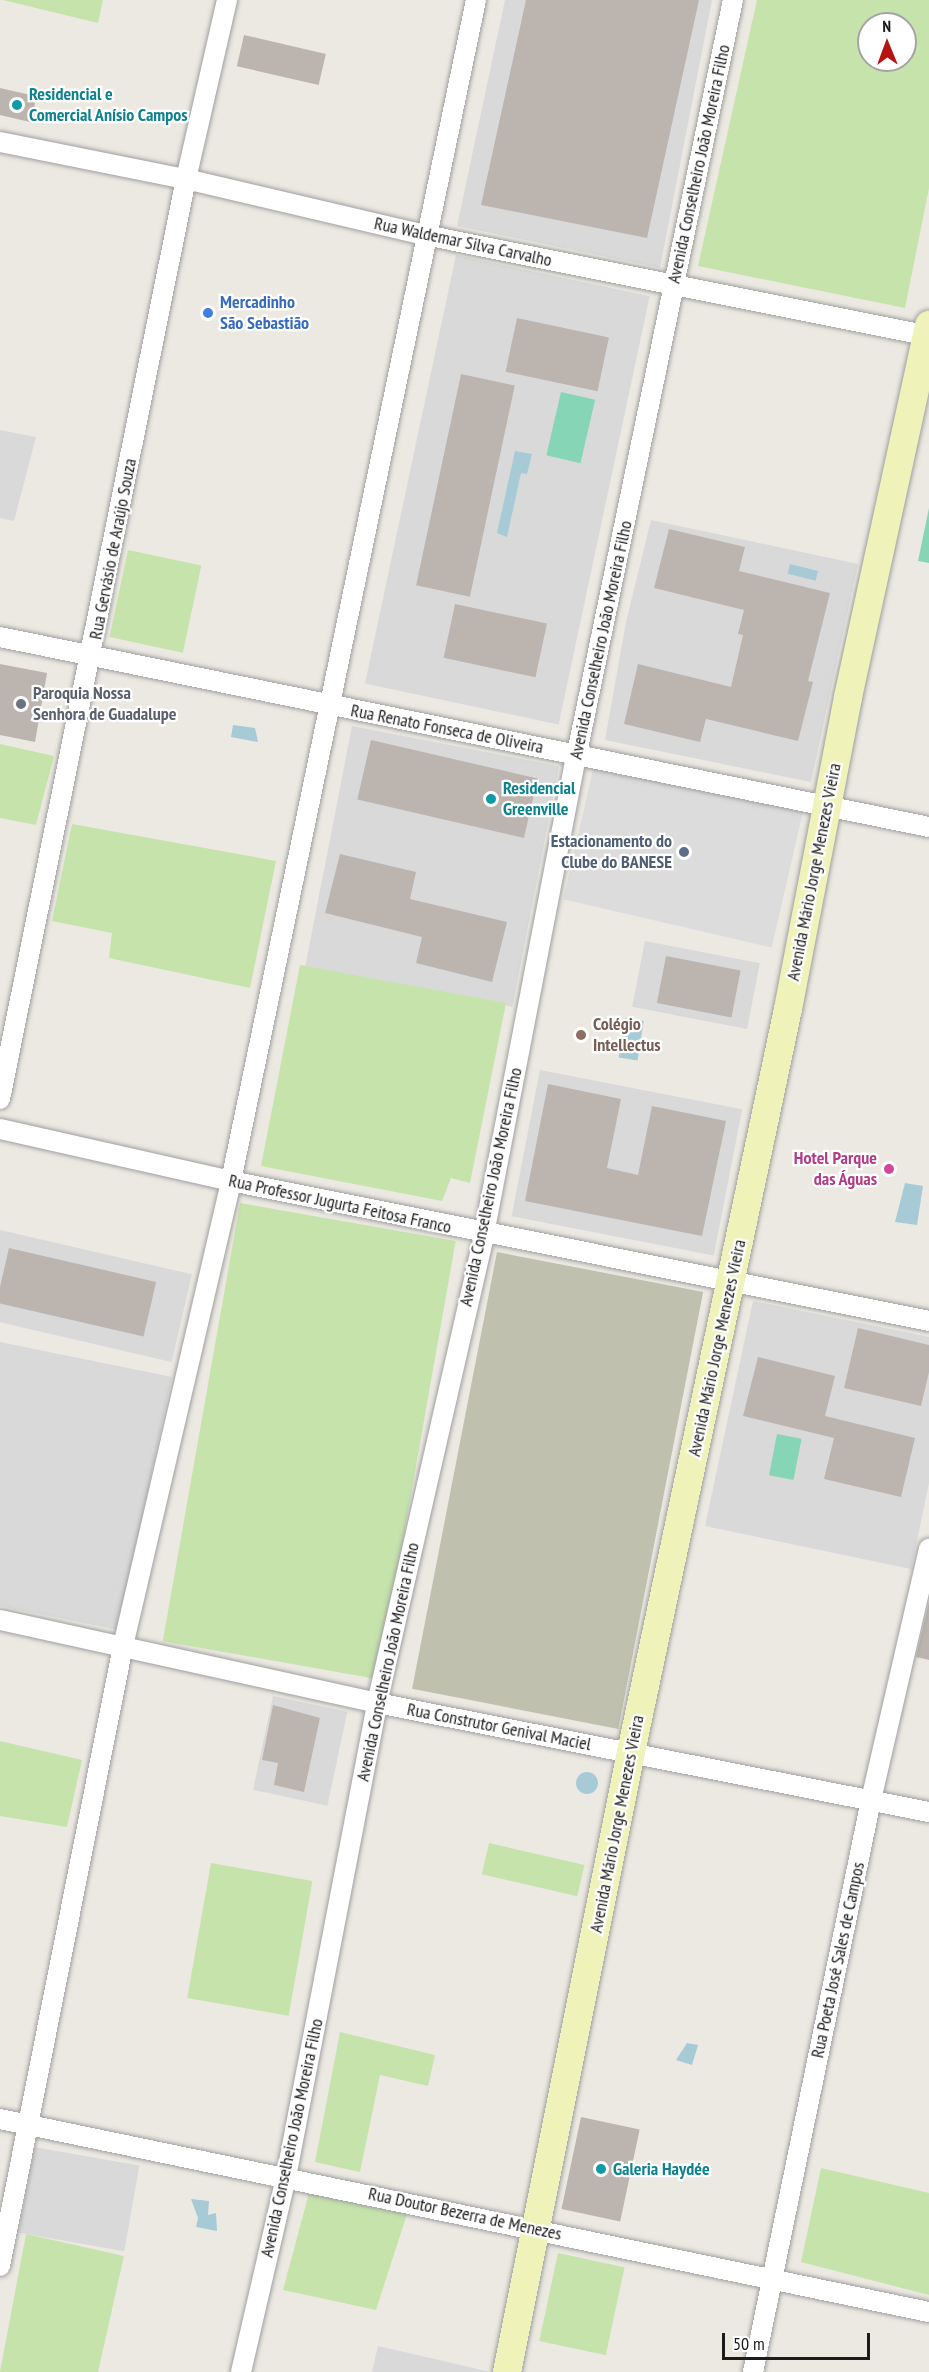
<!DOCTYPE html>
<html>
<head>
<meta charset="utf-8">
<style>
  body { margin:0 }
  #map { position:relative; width:929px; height:2372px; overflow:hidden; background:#ece9e2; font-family:"PT Sans Narrow",sans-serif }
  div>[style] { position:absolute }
  .residential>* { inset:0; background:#dad9d9; transform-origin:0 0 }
  .construction>* { inset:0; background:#c0c0af; transform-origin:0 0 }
  .grass>* { inset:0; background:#c6e3ac; transform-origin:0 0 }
  .pitch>* { inset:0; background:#87d5b7; transform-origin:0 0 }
  .parking>* { inset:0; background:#dcdcdc; transform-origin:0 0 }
  .water>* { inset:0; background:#a6cbd6; transform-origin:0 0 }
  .round { border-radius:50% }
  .building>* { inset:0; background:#bcb5af; transform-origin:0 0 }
  .roads { filter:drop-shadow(0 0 2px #a0a0a0) drop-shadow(0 0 2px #a0a0a0) }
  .street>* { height:20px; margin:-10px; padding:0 10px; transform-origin:10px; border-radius:10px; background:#fff }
  .secondary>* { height:28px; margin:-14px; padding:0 14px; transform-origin:14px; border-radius:14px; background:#eff3ba }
  .dots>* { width:16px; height:16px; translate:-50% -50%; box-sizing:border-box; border:3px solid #fff; border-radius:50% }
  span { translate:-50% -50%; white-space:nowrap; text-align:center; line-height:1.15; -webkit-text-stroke:4.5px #fff; paint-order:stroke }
  .culture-label { font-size:18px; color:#0d838f; font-weight:700 }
  .left { translate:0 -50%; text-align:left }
  .street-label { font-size:18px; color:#1c1c1c }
  .shop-label { font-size:18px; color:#366cbe; font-weight:700 }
  .worship-label { font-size:18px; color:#5b616d; font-weight:700 }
  .service-label { font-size:18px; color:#4e5e75; font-weight:700 }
  .right { translate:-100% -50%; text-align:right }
  .education-label { font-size:18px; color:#785e54; font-weight:700 }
  .hotel-label { font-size:18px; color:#b23c85; font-weight:700 }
  .north { position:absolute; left:857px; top:12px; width:60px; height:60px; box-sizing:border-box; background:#fff; border:2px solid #a4a4a4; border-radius:50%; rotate:359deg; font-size:16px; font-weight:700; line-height:24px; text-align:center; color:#1c1c1c }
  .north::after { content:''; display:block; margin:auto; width:21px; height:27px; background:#b61312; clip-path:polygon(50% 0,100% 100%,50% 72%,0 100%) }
  .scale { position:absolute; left:722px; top:2333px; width:148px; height:27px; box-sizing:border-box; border:3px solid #1c1c1c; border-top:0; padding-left:8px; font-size:18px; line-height:21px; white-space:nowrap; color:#1c1c1c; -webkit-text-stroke:4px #fff; paint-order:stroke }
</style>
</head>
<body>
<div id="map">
  <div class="residential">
    <div style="clip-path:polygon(505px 0,712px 0,660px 268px,457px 226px)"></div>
    <div style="left:456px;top:255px;width:198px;height:438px;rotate:12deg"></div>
    <div style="clip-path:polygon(0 430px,36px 437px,14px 521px,0 518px)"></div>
    <div style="clip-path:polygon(651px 520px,858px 564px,811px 782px,605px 740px,626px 622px)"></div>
    <div style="left:352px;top:726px;width:211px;height:245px;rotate:11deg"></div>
    <div style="left:645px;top:941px;width:117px;height:67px;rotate:11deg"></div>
    <div style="left:540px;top:1070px;width:206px;height:149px;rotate:11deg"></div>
    <div style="left:0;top:1230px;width:197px;height:90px;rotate:13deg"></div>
    <div style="clip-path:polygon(753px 1301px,929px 1337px,929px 1483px,911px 1569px,705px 1526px)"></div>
    <div style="clip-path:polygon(0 1342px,172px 1377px,118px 1630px,0 1606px)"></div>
    <div style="left:273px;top:1696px;width:76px;height:96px;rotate:12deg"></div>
    <div style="left:34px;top:2147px;width:107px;height:87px;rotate:10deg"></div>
    <div style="clip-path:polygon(378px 2346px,491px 2372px,372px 2372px)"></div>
  </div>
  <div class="construction">
    <div style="left:497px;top:1252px;width:210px;height:445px;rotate:11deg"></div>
  </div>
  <div class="grass">
    <div style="clip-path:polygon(3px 0,103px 0,98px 23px)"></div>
    <div style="clip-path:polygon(evenodd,757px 0,929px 0,929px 188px,905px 308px,698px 266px,757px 0,869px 24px,905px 24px,905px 60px,869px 60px,869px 24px)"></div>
    <div style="left:128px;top:550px;width:75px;height:89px;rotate:12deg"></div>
    <div style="clip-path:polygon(0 744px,54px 756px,36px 825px,0 818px)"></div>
    <div style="clip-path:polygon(72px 824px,276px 861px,250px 988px,109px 958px,112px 933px,52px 921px)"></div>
    <div style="clip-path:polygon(300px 965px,506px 1003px,470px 1183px,451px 1178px,442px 1201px,261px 1166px)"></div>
    <div style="left:240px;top:1203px;width:219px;height:445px;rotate:10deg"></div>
    <div style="clip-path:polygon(0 1741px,82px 1760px,67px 1827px,0 1816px)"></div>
    <div style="left:489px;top:1843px;width:98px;height:32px;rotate:13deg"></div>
    <div style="left:211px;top:1863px;width:103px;height:137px;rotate:10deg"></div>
    <div style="clip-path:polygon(340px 2032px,435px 2055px,428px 2086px,380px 2075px,360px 2172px,315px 2162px)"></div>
    <div style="clip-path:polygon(821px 2168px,929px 2193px,929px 2295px,801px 2262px)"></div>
    <div style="clip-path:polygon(309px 2193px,407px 2214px,376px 2310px,283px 2290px)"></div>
    <div style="clip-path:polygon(26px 2234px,124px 2256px,98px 2372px,0 2372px)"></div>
    <div style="left:558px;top:2253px;width:68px;height:90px;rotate:12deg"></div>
  </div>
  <div class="pitch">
    <div style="left:561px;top:392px;width:35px;height:65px;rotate:13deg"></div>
    <div style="clip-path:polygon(929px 508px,929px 563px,918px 561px)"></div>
    <div style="left:777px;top:1434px;width:25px;height:42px;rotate:11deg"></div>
  </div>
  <div class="parking">
    <div style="left:596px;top:757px;width:214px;height:146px;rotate:13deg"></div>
  </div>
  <div class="water">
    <div style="clip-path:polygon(515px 451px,532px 454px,527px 474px,521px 473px,507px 537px,497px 533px)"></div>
    <div style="left:790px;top:564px;width:29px;height:10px;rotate:14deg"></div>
    <div style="clip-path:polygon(233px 725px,255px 728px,258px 742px,231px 737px)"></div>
    <div style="left:625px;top:1018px;width:19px;height:40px;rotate:9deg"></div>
    <div style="clip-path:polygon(905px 1183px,923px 1186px,917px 1225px,895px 1222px)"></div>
    <div class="round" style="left:576px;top:1772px;width:22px;height:22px"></div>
    <div style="clip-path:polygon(687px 2043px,698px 2045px,692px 2065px,676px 2060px)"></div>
    <div style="clip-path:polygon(191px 2199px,209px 2201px,208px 2215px,216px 2213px,217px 2231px,196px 2227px,198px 2218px)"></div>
  </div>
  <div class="building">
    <div style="clip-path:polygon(526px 0,699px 0,647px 238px,481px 205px)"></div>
    <div style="left:244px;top:35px;width:84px;height:32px;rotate:13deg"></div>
    <div style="clip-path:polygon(0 88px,35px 96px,34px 123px,0 115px)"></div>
    <div style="left:517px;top:318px;width:94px;height:55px;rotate:12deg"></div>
    <div style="left:461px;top:374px;width:55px;height:216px;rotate:12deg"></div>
    <div style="clip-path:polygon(669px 529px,745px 547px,739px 571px,830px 593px,808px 681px,813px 682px,798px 741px,706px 719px,700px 742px,624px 724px,638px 664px,731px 687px,743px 635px,738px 634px,744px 610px,654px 588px)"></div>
    <div style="left:455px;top:604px;width:94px;height:55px;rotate:12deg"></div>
    <div style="clip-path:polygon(0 664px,47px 673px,35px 742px,0 735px)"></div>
    <div style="left:371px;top:740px;width:171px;height:61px;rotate:13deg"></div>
    <div style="clip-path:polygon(340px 854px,416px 872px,410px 899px,507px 922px,492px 982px,416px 963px,422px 937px,325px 913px)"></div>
    <div style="left:666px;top:956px;width:76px;height:48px;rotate:11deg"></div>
    <div style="clip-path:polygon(548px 1084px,621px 1099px,607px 1168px,638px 1175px,652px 1106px,726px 1121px,702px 1236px,525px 1201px)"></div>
    <div style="left:9px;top:1248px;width:151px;height:56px;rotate:13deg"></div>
    <div style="clip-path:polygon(858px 1328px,929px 1345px,929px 1372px,921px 1406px,844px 1388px)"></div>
    <div style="clip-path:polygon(758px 1357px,835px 1376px,825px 1416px,915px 1438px,901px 1497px,824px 1479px,834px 1438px,743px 1416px)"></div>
    <div style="clip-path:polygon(929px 1602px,929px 1660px,916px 1657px)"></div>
    <div style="clip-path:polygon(273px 1705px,320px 1718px,304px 1792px,274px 1785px,278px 1763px,262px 1760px)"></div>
    <div style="left:581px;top:2117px;width:60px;height:94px;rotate:12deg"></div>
  </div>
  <div class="roads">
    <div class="street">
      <div style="left:0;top:142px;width:190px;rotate:11.3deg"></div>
      <div style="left:186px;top:179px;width:245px;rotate:13.2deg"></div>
      <div style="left:425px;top:235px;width:514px;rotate:11.33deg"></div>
      <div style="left:0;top:637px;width:948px;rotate:11.56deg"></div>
      <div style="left:0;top:1099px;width:939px;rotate:-78.57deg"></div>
      <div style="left:186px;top:179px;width:184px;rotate:-77.1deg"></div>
      <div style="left:0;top:1129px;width:237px;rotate:12.7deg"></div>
      <div style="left:231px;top:1181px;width:712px;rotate:11.34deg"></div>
      <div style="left:0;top:1620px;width:386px;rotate:12.4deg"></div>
      <div style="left:377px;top:1703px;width:563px;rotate:11.17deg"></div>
      <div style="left:0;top:2119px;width:949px;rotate:11.74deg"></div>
      <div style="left:0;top:2266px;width:632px;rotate:-78.78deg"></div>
      <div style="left:123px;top:1646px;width:477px;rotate:-76.9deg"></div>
      <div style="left:231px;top:1181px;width:1206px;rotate:-78.28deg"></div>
      <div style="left:241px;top:2372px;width:200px;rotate:-77deg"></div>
      <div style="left:286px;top:2177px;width:483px;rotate:-79.1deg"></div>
      <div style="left:377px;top:1703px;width:481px;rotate:-77.1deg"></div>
      <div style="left:484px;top:1234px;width:490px;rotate:-79.1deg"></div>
      <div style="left:577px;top:753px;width:769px;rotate:-78.3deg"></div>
      <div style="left:753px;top:2372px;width:584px;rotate:-78.34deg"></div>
      <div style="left:871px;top:1800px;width:258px;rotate:-77deg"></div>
    </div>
    <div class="secondary">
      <div style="left:507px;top:2372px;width:632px;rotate:-78.69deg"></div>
      <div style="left:631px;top:1752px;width:759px;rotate:-78.07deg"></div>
      <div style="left:788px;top:1009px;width:318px;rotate:-79.1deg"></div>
      <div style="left:848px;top:697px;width:381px;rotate:-77.7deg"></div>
    </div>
  </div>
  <div class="dots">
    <div style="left:17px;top:105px;background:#0f9aa8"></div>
    <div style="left:208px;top:313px;background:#3f7fe0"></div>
    <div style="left:21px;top:704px;background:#6b7280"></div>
    <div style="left:491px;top:799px;background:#0f9aa8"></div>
    <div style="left:684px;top:852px;background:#5c6f8a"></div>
    <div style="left:581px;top:1035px;background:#8d6e63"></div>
    <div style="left:889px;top:1169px;background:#d1479c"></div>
    <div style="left:601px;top:2169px;background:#0f9aa8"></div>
  </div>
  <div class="culture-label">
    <span class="left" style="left:29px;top:105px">Residencial e<br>Comercial Anísio Campos</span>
    <span class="left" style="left:503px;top:799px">Residencial<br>Greenville</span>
    <span class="left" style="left:613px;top:2169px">Galeria Haydée</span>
  </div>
  <div class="street-label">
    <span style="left:699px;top:164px;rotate:-78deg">Avenida Conselheiro João Moreira Filho</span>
    <span style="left:463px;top:242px;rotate:12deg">Rua Waldemar Silva Carvalho</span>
    <span style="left:113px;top:549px;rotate:-79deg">Rua Gervásio de Araújo Souza</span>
    <span style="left:601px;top:640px;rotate:-78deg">Avenida Conselheiro João Moreira Filho</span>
    <span style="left:447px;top:729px;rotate:11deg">Rua Renato Fonseca de Oliveira</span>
    <span style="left:814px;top:872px;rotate:-79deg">Avenida Mário Jorge Menezes Vieira</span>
    <span style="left:491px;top:1187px;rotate:-78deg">Avenida Conselheiro João Moreira Filho</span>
    <span style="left:340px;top:1204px;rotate:12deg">Rua Professor Jugurta Feitosa Franco</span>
    <span style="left:717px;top:1348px;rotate:-78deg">Avenida Mário Jorge Menezes Vieira</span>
    <span style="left:388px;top:1662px;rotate:-78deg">Avenida Conselheiro João Moreira Filho</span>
    <span style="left:499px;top:1727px;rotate:11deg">Rua Construtor Genival Maciel</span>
    <span style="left:617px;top:1824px;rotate:-79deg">Avenida Mário Jorge Menezes Vieira</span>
    <span style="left:838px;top:1960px;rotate:-78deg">Rua Poeta José Sales de Campos</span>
    <span style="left:292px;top:2138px;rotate:-78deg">Avenida Conselheiro João Moreira Filho</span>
    <span style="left:465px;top:2214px;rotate:12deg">Rua Doutor Bezerra de Menezes</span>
  </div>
  <div class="shop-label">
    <span class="left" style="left:220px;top:313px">Mercadinho<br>São Sebastião</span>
  </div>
  <div class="worship-label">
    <span class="left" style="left:33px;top:704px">Paroquia Nossa<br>Senhora de Guadalupe</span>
  </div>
  <div class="service-label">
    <span class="right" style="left:672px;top:852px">Estacionamento do<br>Clube do BANESE</span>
  </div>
  <div class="education-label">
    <span class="left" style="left:593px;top:1035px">Colégio<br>Intellectus</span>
  </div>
  <div class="hotel-label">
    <span class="right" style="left:877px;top:1169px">Hotel Parque<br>das Águas</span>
  </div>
  <div class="north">N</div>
  <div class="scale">50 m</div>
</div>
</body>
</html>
